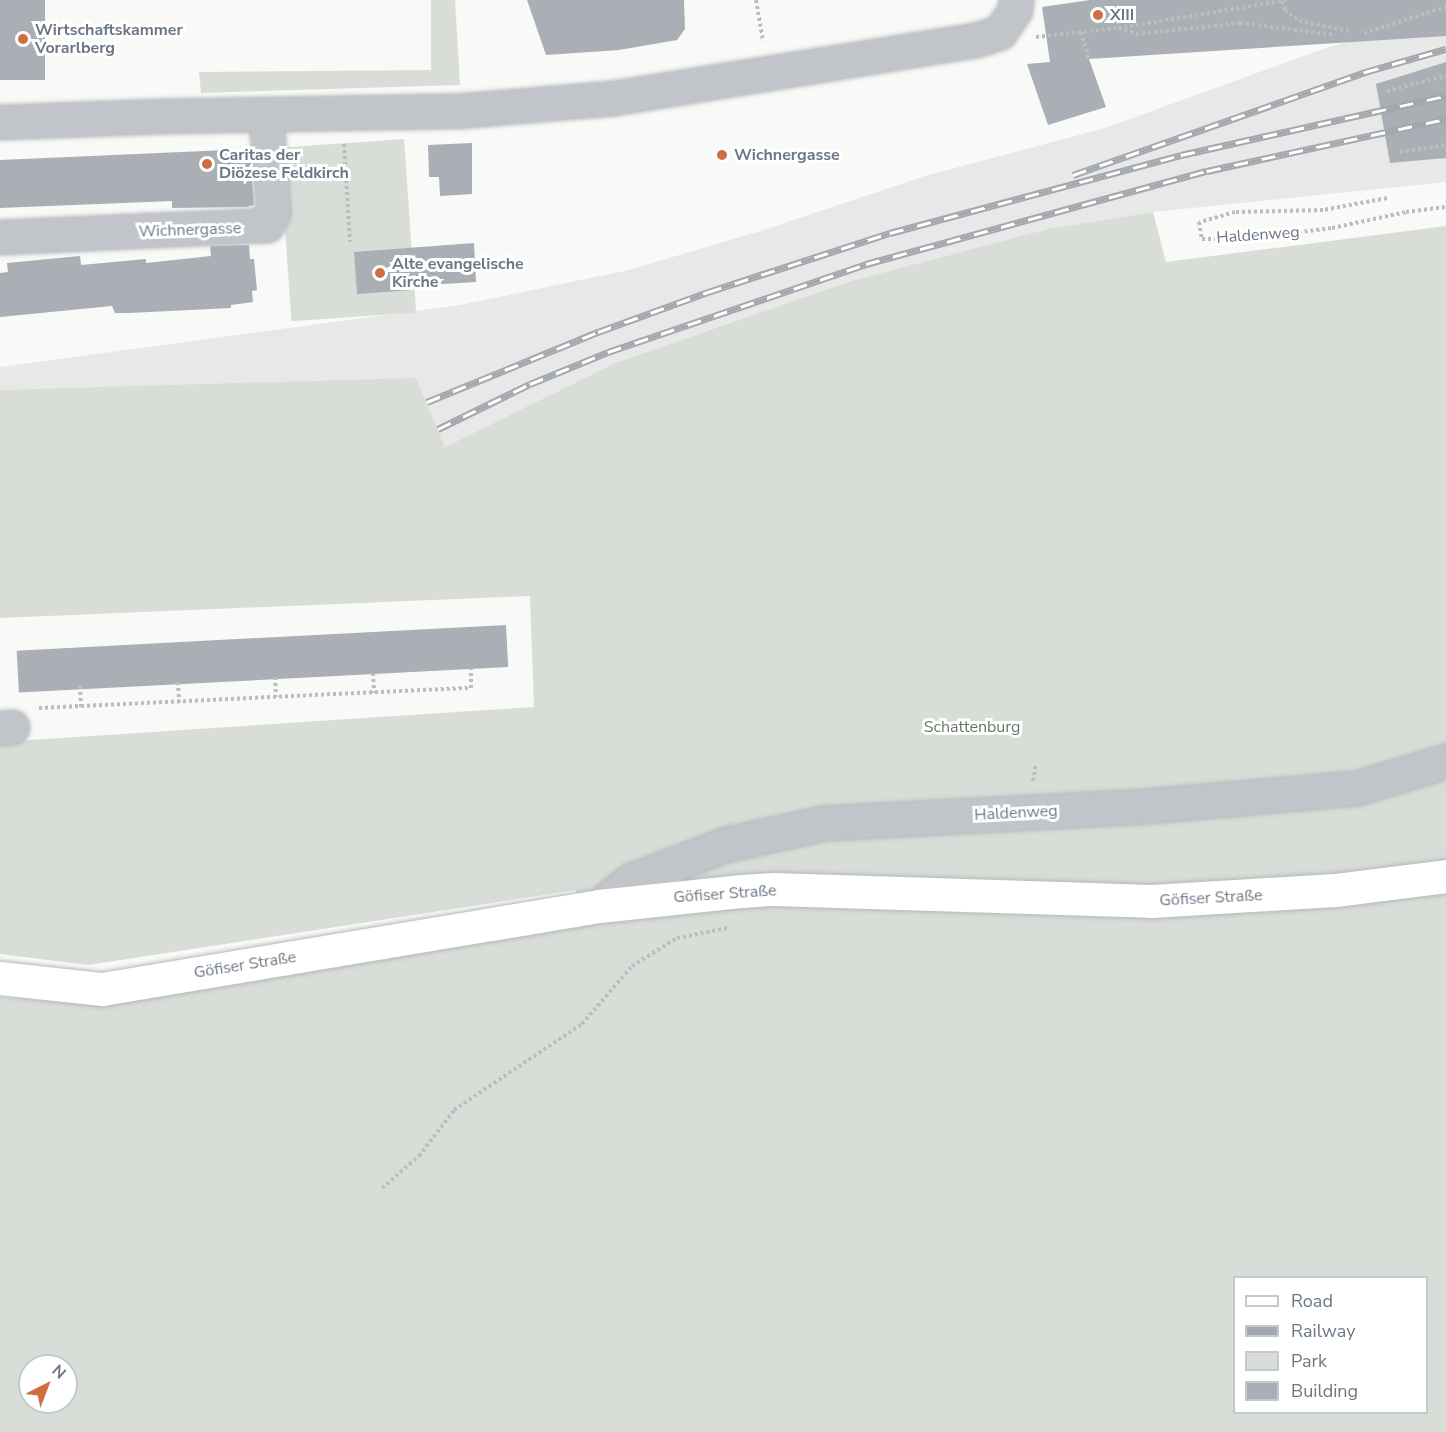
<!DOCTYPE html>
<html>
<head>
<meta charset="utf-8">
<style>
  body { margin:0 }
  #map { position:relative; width:1446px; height:1432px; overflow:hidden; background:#f9f9f7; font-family:"Nunito Sans",sans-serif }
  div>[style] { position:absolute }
  .built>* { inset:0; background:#e7e8e7 }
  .green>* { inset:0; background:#d9ddd7; transform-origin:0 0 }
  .building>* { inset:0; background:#a9afb5; transform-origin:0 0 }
  .path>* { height:4px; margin-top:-2px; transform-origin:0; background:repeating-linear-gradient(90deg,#bbbdc0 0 3px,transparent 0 6px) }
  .roads { filter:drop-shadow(0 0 2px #b5b8bc) drop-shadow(0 0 2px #b5b8bc) }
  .minor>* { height:33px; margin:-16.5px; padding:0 16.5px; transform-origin:16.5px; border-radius:16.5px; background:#c1c4c8 }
  .major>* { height:33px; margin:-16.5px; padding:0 16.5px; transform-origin:16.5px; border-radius:16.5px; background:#fff }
  .rail>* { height:7px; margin-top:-3.5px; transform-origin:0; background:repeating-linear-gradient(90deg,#fff 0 14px,#a3a8ae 0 28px); box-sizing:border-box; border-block:2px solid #a3a8ae }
  .dots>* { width:16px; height:16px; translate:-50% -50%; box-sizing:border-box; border:3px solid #fff; border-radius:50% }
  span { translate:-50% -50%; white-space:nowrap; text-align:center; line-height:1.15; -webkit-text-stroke:6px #fff; paint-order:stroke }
  .poi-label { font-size:16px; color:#6c7785; font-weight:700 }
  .left { translate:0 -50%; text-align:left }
  .street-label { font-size:16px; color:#6c7785 }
  .park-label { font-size:16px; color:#677766 }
  .legend { position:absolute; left:1233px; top:1276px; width:195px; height:138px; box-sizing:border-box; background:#fff; border:2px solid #c4c9ce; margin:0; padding:8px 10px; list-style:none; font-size:18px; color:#6c7785 }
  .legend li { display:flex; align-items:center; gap:12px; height:30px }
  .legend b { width:30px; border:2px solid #c4c9ce }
  .north { position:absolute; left:18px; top:1354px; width:60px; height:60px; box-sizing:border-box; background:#fff; border:2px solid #c4c9ce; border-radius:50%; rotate:42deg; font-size:16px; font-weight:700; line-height:24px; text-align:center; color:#6c7785 }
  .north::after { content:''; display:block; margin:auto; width:21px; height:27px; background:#cf6f41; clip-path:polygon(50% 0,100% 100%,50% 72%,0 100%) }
</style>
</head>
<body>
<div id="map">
  <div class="built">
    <div style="clip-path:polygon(1446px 12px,1446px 182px,1153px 212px,1049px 229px,851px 281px,615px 363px,445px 447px,165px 386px,0 390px,0 367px,460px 305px,629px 270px,767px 229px,925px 176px,1105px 128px,1323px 49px)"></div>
  </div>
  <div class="green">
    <div style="clip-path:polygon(431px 0,455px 0,460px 85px,201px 93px,199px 72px,431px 70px)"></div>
    <div style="left:404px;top:139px;width:174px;height:125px;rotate:86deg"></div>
    <div style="clip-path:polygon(evenodd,1153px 212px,1166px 262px,1446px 226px,1446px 1432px,0 1432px,0 997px,93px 1004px,587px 925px,576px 890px,88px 965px,0 954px,0 742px,534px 707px,530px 596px,0 618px,0 390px,416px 378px,445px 447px,615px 363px,851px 281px,1048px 229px,1153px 212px,1234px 1278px,1426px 1278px,1426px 1412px,1234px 1412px,1234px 1278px,1153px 212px,30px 1366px,66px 1366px,66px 1402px,30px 1402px,30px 1366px)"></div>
  </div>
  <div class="building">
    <div style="left:0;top:0;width:45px;height:80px"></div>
    <div style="clip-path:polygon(527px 0,684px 0,685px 29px,677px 40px,619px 50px,546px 55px)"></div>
    <div style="clip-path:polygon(1090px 0,1446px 0,1446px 36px,1089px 59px,1106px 107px,1048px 125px,1027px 64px,1050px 62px,1042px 7px)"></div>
    <div style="clip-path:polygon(1446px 62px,1446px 158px,1390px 163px,1376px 84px)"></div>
    <div style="clip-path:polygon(472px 143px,472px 194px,440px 196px,439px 177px,429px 177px,428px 145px)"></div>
    <div style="clip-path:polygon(250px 149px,254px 205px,246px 207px,172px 208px,172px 201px,0 208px,0 160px)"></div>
    <div style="clip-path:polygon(474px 243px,476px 282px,412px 286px,413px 290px,357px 294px,354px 252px)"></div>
    <div style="clip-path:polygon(249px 245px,250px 259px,254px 259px,257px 290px,252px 291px,253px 302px,231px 305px,231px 308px,129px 313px,115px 313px,112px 306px,0 317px,0 273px,8px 272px,7px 263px,80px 256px,81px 265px,146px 259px,146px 263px,211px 256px,210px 246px)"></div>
    <div style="left:506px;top:625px;width:42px;height:490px;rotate:87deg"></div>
  </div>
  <div class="path">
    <div style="left:756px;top:0;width:42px;rotate:80.3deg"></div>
    <div style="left:1282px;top:1px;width:9px;rotate:72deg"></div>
    <div style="left:1285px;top:10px;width:18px;rotate:38deg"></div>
    <div style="left:1299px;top:21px;width:52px;rotate:11.1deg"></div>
    <div style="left:1119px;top:28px;width:18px;rotate:19deg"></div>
    <div style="left:1136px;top:34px;width:105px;rotate:-6deg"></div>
    <div style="left:1240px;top:23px;width:96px;rotate:7.2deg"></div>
    <div style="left:1081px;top:32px;width:29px;rotate:74deg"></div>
    <div style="left:1364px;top:33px;width:86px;rotate:-17.6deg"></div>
    <div style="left:1036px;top:37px;width:82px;rotate:-6.3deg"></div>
    <div style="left:1118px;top:28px;width:171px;rotate:-9.4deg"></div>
    <div style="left:1387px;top:91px;width:61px;rotate:-14.3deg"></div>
    <div style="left:344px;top:144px;width:98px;rotate:86.5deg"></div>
    <div style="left:1400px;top:152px;width:47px;rotate:-8.7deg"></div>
    <div style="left:1387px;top:198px;width:65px;rotate:169.4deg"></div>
    <div style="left:1323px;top:210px;width:88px;rotate:178.7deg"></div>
    <div style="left:1235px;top:212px;width:37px;rotate:164deg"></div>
    <div style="left:1199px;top:222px;width:17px;rotate:80deg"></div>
    <div style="left:1202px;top:239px;width:43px"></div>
    <div style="left:1245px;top:239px;width:88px;rotate:-7.2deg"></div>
    <div style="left:1332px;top:228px;width:76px;rotate:-12.2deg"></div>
    <div style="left:1406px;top:212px;width:40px;rotate:-7.1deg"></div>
    <div style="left:373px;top:673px;width:20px;rotate:87deg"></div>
    <div style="left:275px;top:677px;width:20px;rotate:87deg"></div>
    <div style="left:178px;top:682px;width:20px;rotate:87deg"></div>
    <div style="left:80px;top:686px;width:21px;rotate:87deg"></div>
    <div style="left:39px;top:708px;width:432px;rotate:-2.7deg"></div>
    <div style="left:471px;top:688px;width:19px;rotate:-90deg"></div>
    <div style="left:1033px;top:781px;width:17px;rotate:-80deg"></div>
    <div style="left:382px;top:1188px;width:49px;rotate:-40.9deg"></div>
    <div style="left:419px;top:1156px;width:58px;rotate:-52.7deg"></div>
    <div style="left:454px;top:1110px;width:154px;rotate:-33.9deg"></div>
    <div style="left:582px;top:1024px;width:77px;rotate:-49.2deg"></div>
    <div style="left:632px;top:966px;width:53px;rotate:-31.9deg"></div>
    <div style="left:677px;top:938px;width:51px;rotate:-11.3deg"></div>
  </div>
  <div class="roads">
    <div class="minor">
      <div style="left:0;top:122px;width:162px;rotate:-2.1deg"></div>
      <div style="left:162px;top:116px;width:294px;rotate:-1deg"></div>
      <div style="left:456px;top:111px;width:158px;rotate:-4.7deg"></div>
      <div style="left:613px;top:98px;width:368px;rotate:-9.1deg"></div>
      <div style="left:976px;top:40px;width:25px;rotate:-18deg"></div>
      <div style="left:1000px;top:32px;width:27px;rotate:-56deg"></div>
      <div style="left:1015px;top:10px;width:10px;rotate:-84deg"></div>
      <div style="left:0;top:237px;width:267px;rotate:-2.6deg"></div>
      <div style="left:267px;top:225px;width:14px;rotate:-65deg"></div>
      <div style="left:273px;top:212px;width:97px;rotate:-94.1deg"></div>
      <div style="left:0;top:728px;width:12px;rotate:-5deg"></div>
      <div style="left:599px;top:906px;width:40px;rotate:-39deg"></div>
      <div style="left:630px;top:881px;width:104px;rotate:-20.9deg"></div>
      <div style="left:727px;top:844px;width:99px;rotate:-12.2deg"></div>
      <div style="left:824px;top:823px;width:322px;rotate:-3deg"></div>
      <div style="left:1146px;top:806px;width:212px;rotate:-4.9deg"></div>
      <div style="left:1357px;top:788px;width:93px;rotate:-16.9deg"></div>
    </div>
    <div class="major">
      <div style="left:0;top:978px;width:103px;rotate:6.2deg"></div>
      <div style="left:102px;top:989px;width:504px;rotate:-9.48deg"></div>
      <div style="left:599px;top:906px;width:144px;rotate:-6deg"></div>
      <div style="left:742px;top:891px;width:31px;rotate:-4deg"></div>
      <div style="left:773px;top:889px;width:378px;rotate:1.8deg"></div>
      <div style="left:1151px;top:901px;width:184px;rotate:-3.4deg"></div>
      <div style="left:1335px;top:890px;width:112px;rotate:-7.2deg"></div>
    </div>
  </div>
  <div class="rail">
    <div style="left:1073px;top:175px;width:310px;rotate:-19.4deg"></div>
    <div style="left:1365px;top:72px;width:84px;rotate:-15.9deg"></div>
    <div style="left:427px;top:402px;width:185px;rotate:-22.3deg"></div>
    <div style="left:598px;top:332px;width:117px;rotate:-20deg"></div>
    <div style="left:708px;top:292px;width:191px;rotate:-18deg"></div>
    <div style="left:890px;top:233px;width:301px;rotate:-15deg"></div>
    <div style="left:1181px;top:155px;width:271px;rotate:-12.6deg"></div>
    <div style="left:438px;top:429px;width:102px;rotate:-26.1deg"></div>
    <div style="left:530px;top:384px;width:84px;rotate:-22.3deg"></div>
    <div style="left:608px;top:352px;width:273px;rotate:-18.8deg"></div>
    <div style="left:866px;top:264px;width:353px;rotate:-15.3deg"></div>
    <div style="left:1207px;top:171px;width:245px;rotate:-12.3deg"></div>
  </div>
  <div class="dots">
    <div style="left:1098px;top:15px;background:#cf6f41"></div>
    <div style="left:23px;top:39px;background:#cf6f41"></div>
    <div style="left:722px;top:155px;background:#cf6f41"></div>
    <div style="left:207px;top:164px;background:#cf6f41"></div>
    <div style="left:380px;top:273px;background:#cf6f41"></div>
  </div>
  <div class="poi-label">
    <span class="left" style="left:1110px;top:15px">XIII</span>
    <span class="left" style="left:35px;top:39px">Wirtschaftskammer<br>Vorarlberg</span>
    <span class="left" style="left:219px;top:164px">Caritas der<br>Diözese Feldkirch</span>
    <span class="left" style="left:734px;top:155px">Wichnergasse</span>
    <span class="left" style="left:392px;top:273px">Alte evangelische<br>Kirche</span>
  </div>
  <div class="street-label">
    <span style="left:190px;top:230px;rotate:-2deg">Wichnergasse</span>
    <span style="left:1258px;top:235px;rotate:-4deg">Haldenweg</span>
    <span style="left:1016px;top:813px;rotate:-3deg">Haldenweg</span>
    <span style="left:725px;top:894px;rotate:-4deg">Göfiser Straße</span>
    <span style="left:1211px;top:898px;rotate:-3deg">Göfiser Straße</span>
    <span style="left:245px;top:965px;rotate:-9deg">Göfiser Straße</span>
  </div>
  <div class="park-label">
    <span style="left:972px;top:727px">Schattenburg</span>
  </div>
  <ul class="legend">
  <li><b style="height:8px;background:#fff"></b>Road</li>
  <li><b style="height:8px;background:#a3a8ae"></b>Railway</li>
  <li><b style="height:16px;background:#d9ddd7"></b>Park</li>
  <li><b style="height:16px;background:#a9afb5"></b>Building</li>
  </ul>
  <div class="north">N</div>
</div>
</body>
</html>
